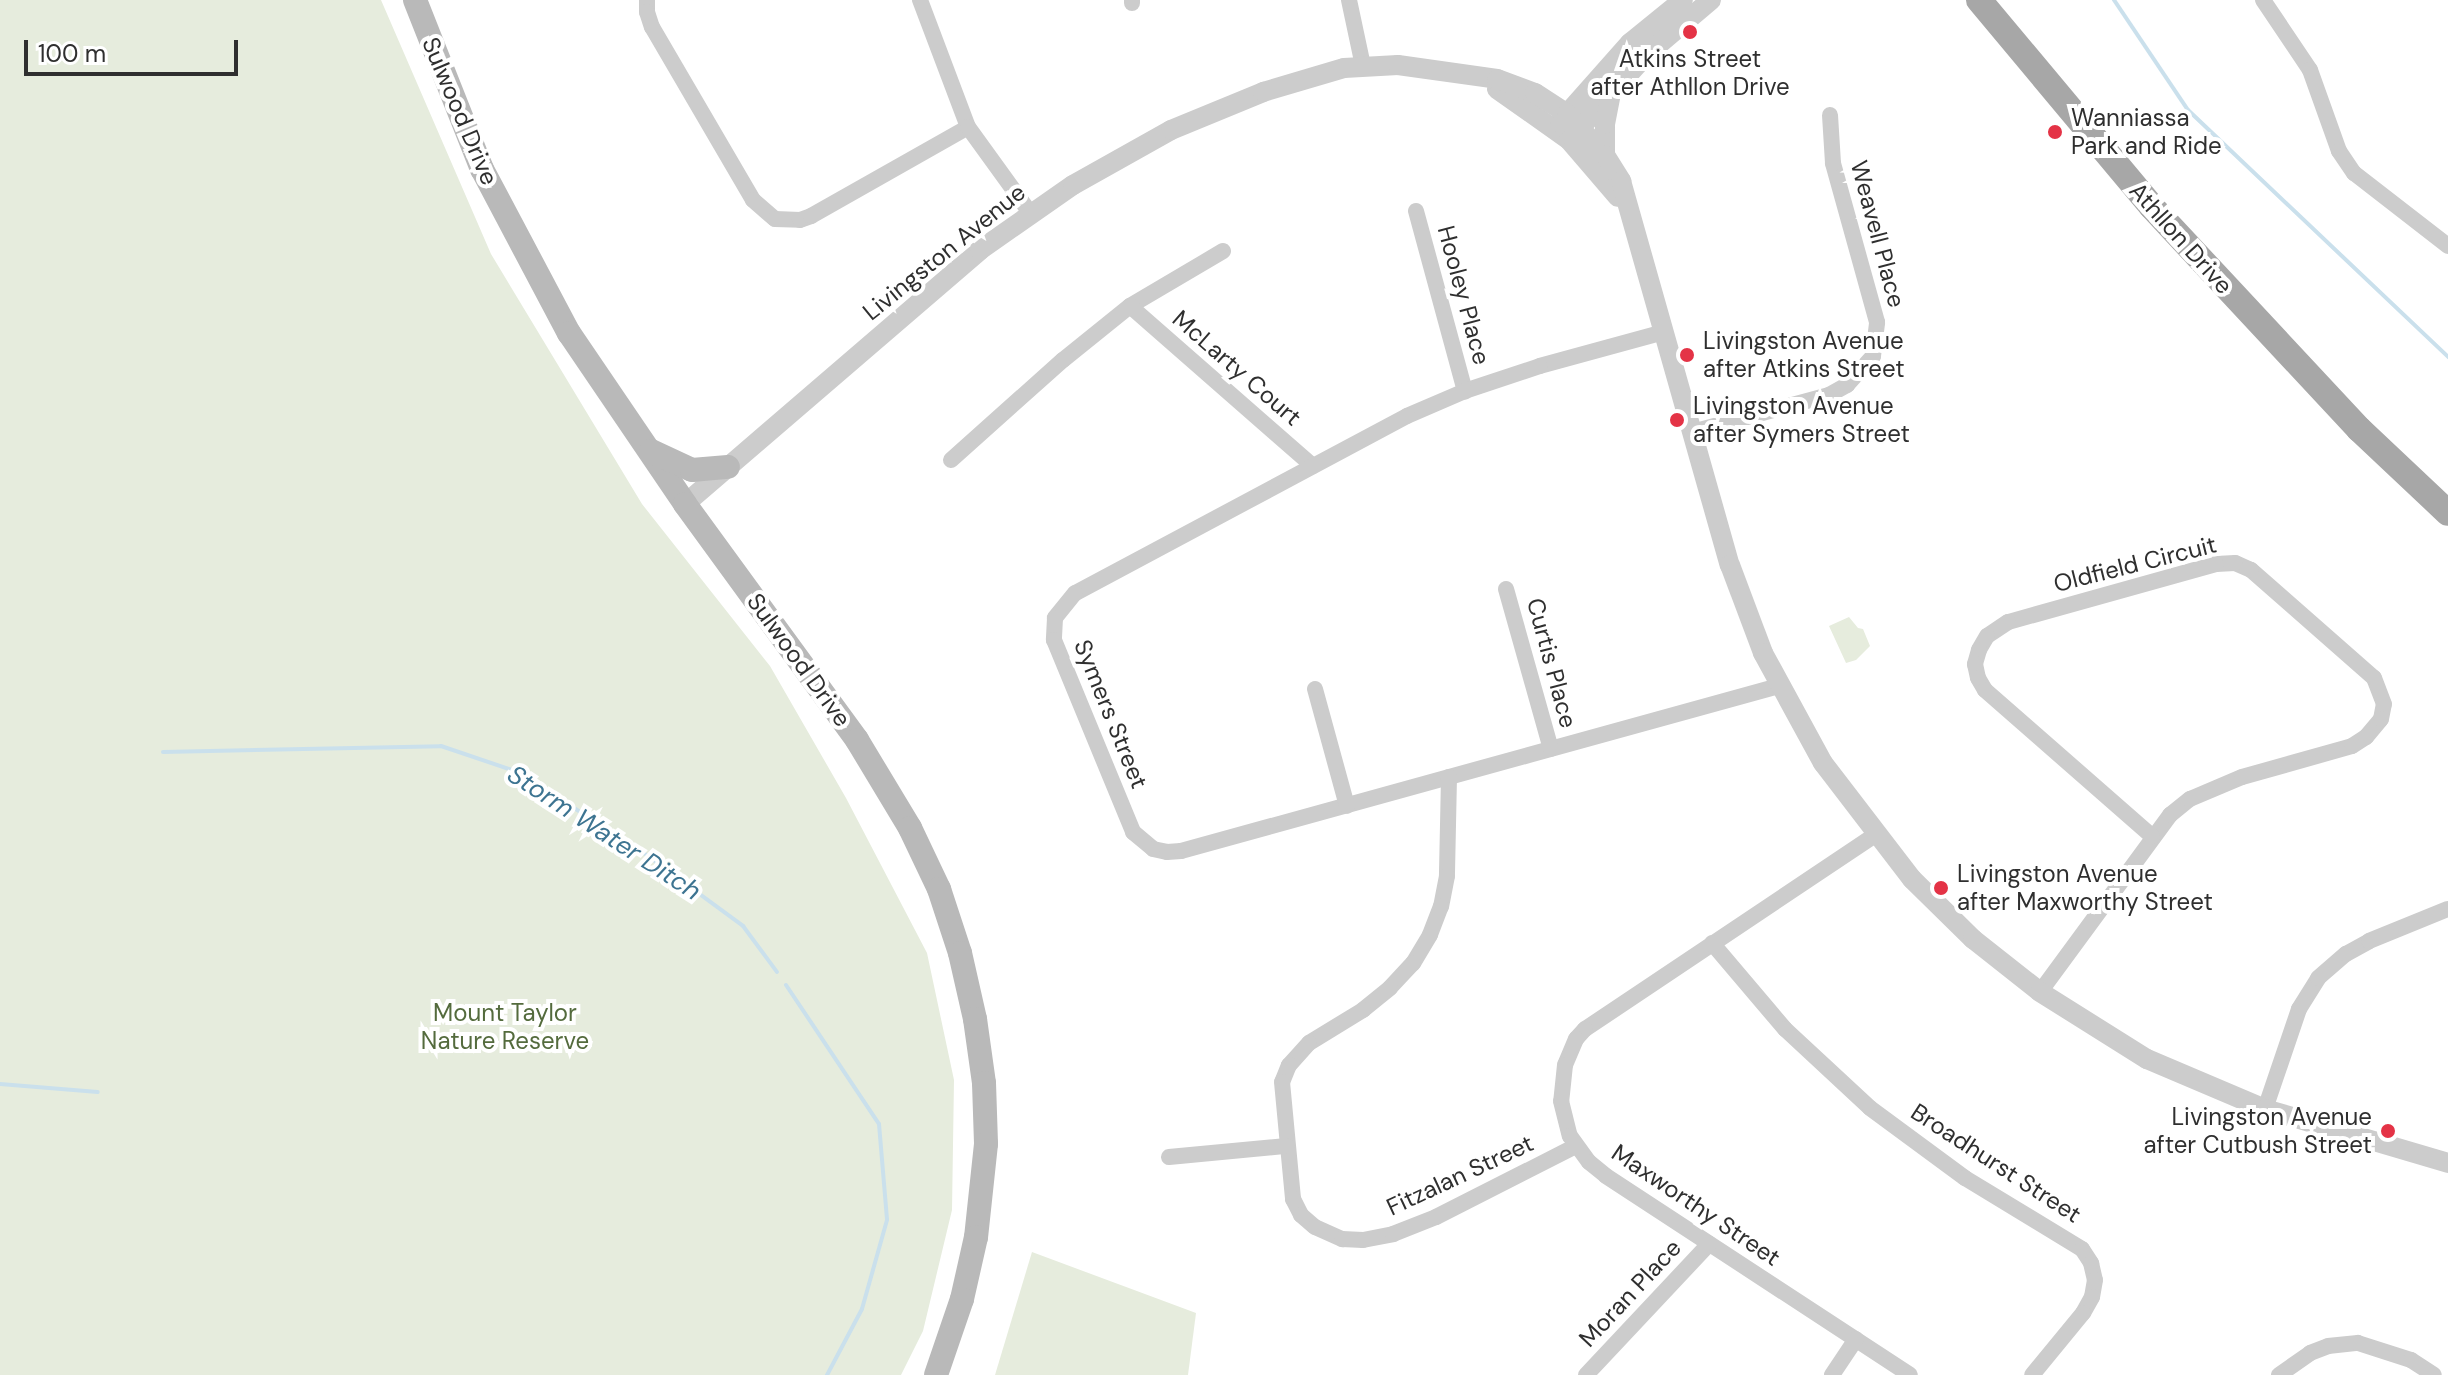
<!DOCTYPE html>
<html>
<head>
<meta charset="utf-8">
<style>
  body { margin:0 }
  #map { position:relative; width:2448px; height:1375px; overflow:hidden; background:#fff; font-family:"DM Sans",sans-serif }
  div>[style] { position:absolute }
  .green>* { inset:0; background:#e6ecdd }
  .stream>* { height:4px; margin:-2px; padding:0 2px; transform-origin:2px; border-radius:2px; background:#cae0ec }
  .minor>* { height:16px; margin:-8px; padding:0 8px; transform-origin:8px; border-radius:8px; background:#ccc }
  .tertiary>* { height:20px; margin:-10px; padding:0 10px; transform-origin:10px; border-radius:10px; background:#ccc }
  .secondary>* { height:24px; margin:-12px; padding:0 12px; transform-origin:12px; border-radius:12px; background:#b9b9b9 }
  .primary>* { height:26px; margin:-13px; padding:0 13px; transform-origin:13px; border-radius:13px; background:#a7a7a7 }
  .dots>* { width:22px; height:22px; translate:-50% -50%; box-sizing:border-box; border:4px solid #fff; border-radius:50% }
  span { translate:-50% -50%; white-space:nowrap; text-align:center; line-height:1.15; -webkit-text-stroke:8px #fff; paint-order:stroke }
  .poi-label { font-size:24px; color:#2f2f2f }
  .left { translate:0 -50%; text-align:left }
  .right { translate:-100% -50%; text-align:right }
  .street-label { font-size:24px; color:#2f2f2f }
  .park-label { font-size:24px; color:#546b3d }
  .water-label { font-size:26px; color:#3d7491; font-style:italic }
  .scale { position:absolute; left:24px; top:40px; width:214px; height:36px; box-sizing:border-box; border:4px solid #2f2f2f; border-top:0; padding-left:10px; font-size:24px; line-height:28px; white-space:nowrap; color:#2f2f2f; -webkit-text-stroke:6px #fff; paint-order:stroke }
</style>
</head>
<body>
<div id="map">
  <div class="green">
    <div style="clip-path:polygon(0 0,381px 0,491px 254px,642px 504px,770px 666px,846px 798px,927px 953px,954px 1080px,952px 1210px,923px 1331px,901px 1375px,0 1375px)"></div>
    <div style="clip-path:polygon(1849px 617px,1858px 628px,1863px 629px,1870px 646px,1856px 660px,1846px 663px,1829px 626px)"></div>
    <div style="clip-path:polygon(1032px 1252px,1196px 1313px,1188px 1375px,995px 1375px)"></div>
  </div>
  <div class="stream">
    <div style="left:2114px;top:0;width:133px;rotate:56.1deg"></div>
    <div style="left:2188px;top:110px;width:359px;rotate:43.5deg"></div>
    <div style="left:163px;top:752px;width:278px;rotate:-1.2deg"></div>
    <div style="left:441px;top:746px;width:81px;rotate:18.7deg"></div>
    <div style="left:518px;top:772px;width:146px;rotate:32.7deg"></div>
    <div style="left:641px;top:851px;width:127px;rotate:36.3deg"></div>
    <div style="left:743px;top:926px;width:57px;rotate:53.5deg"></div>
    <div style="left:786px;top:985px;width:167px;rotate:56.2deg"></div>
    <div style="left:879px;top:1124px;width:96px;rotate:85.2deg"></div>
    <div style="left:887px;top:1220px;width:92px;rotate:105.7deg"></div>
    <div style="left:862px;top:1309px;width:75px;rotate:117.9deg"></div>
    <div style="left:0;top:1084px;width:98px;rotate:4.7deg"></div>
  </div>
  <div class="minor">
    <div style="left:647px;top:0;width:12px;rotate:90deg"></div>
    <div style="left:647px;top:12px;width:16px;rotate:72deg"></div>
    <div style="left:652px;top:27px;width:200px;rotate:59.7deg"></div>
    <div style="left:753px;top:200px;width:29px;rotate:41deg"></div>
    <div style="left:775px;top:219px;width:25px;rotate:2deg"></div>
    <div style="left:800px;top:220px;width:12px;rotate:-20deg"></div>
    <div style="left:811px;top:216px;width:180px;rotate:-29.5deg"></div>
    <div style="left:920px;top:0;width:136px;rotate:69.3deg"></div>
    <div style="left:968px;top:127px;width:107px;rotate:54.1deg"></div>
    <div style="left:1132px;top:0;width:3px;rotate:90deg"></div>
    <div style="left:1349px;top:0;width:67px;rotate:78deg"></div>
    <div style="left:2263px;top:0;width:84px;rotate:56.1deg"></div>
    <div style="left:2310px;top:70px;width:86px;rotate:70.3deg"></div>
    <div style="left:2339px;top:151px;width:27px;rotate:56deg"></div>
    <div style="left:2354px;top:173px;width:119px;rotate:37.8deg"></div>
    <div style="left:1416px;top:211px;width:187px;rotate:74.8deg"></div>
    <div style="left:1223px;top:251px;width:108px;rotate:149.4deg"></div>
    <div style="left:1130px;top:306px;width:243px;rotate:41.2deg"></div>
    <div style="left:1664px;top:332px;width:129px;rotate:164.7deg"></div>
    <div style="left:1540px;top:366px;width:79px;rotate:161.6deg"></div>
    <div style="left:1465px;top:391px;width:63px;rotate:156.7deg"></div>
    <div style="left:1407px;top:416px;width:376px;rotate:151.9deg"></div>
    <div style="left:1075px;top:593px;width:32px;rotate:129deg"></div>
    <div style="left:1055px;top:618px;width:22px;rotate:93deg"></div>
    <div style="left:1054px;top:640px;width:208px;rotate:67.6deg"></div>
    <div style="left:1133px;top:832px;width:26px;rotate:40deg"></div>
    <div style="left:1153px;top:849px;width:14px;rotate:12deg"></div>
    <div style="left:1167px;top:852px;width:14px;rotate:-4deg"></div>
    <div style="left:1181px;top:851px;width:620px;rotate:-15.43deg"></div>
    <div style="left:1692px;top:432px;width:142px;rotate:-15.1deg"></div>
    <div style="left:1829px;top:395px;width:21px;rotate:-29deg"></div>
    <div style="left:1847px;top:385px;width:39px;rotate:-48deg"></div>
    <div style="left:1873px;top:356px;width:34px;rotate:-83deg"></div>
    <div style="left:1877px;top:322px;width:165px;rotate:-105.5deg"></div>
    <div style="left:1833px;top:163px;width:48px;rotate:-93.6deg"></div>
    <div style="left:951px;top:460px;width:150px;rotate:-41.8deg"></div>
    <div style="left:1063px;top:360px;width:86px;rotate:-38.9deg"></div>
    <div style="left:1506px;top:589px;width:166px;rotate:74.3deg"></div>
    <div style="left:1315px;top:689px;width:121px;rotate:74.7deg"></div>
    <div style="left:1449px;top:777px;width:99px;rotate:91.2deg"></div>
    <div style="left:1447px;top:876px;width:31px;rotate:101deg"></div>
    <div style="left:1441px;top:906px;width:31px;rotate:111deg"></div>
    <div style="left:1430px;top:935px;width:33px;rotate:121deg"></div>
    <div style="left:1413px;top:963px;width:34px;rotate:133deg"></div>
    <div style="left:1390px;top:988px;width:35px;rotate:141deg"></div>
    <div style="left:1363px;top:1010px;width:63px;rotate:148.6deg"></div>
    <div style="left:1309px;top:1043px;width:30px;rotate:132deg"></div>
    <div style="left:1289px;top:1065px;width:18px;rotate:112deg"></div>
    <div style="left:1282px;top:1082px;width:118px;rotate:84.6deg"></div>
    <div style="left:1293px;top:1199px;width:18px;rotate:63deg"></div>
    <div style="left:1301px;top:1215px;width:18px;rotate:41deg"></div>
    <div style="left:1315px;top:1227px;width:30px;rotate:24deg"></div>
    <div style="left:1342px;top:1239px;width:21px;rotate:3deg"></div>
    <div style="left:1363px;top:1240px;width:31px;rotate:-11deg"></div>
    <div style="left:1393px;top:1234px;width:46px;rotate:-21.6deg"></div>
    <div style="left:1436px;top:1217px;width:157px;rotate:-26.9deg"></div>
    <div style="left:1875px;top:835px;width:349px;rotate:146.2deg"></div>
    <div style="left:1585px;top:1029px;width:13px;rotate:132deg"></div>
    <div style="left:1576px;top:1039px;width:28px;rotate:113deg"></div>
    <div style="left:1565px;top:1065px;width:36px;rotate:96deg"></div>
    <div style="left:1561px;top:1101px;width:36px;rotate:76deg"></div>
    <div style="left:1570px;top:1136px;width:32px;rotate:54deg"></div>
    <div style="left:1589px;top:1162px;width:22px;rotate:39deg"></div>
    <div style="left:1606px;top:1176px;width:363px;rotate:33.2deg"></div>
    <div style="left:1712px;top:943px;width:113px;rotate:49.7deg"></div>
    <div style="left:1785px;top:1029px;width:116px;rotate:42.9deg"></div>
    <div style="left:1870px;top:1108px;width:118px;rotate:36.4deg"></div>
    <div style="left:1965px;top:1178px;width:137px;rotate:31.3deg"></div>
    <div style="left:2082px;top:1249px;width:17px;rotate:57deg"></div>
    <div style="left:2091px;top:1263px;width:17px;rotate:77deg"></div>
    <div style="left:2095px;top:1280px;width:17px;rotate:100deg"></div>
    <div style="left:2092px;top:1297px;width:18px;rotate:119deg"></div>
    <div style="left:2083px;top:1313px;width:80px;rotate:129.4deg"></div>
    <div style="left:2040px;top:992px;width:220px;rotate:-53.7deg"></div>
    <div style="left:2170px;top:815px;width:26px;rotate:-39deg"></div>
    <div style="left:2190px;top:799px;width:56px;rotate:-22.9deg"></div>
    <div style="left:2242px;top:777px;width:114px;rotate:-15.7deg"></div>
    <div style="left:2352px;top:746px;width:17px;rotate:-33deg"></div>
    <div style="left:2366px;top:737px;width:23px;rotate:-50deg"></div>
    <div style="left:2381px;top:719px;width:15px;rotate:-79deg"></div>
    <div style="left:2384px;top:704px;width:28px;rotate:-111deg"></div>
    <div style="left:2374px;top:678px;width:164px;rotate:-138.7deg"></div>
    <div style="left:2251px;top:570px;width:17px;rotate:-156deg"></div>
    <div style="left:2235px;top:563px;width:19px;rotate:177deg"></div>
    <div style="left:2216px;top:564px;width:216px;rotate:164.4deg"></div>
    <div style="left:2008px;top:622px;width:25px;rotate:146deg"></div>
    <div style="left:1987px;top:636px;width:16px;rotate:120deg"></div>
    <div style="left:1979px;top:650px;width:15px;rotate:106deg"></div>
    <div style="left:1975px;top:664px;width:14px;rotate:78deg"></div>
    <div style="left:1978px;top:678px;width:14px;rotate:60deg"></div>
    <div style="left:1985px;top:690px;width:222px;rotate:41.2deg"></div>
    <div style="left:2265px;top:1109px;width:106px;rotate:-71.2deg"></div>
    <div style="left:2299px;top:1009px;width:36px;rotate:-58deg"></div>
    <div style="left:2318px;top:978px;width:37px;rotate:-41deg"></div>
    <div style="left:2346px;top:954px;width:26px;rotate:-29deg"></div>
    <div style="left:2369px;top:941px;width:85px;rotate:-22.1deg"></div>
    <div style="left:1169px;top:1157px;width:118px;rotate:-5.4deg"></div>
    <div style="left:1586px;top:1375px;width:180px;rotate:-46.8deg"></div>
    <div style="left:1832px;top:1375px;width:43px;rotate:-56.3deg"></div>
    <div style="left:2279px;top:1375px;width:38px;rotate:-35deg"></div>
    <div style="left:2310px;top:1353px;width:19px;rotate:-21deg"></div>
    <div style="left:2328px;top:1346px;width:30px;rotate:-6deg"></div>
    <div style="left:2358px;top:1343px;width:56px;rotate:17.8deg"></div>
    <div style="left:2411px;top:1360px;width:27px;rotate:33deg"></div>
  </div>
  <div class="tertiary">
    <div style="left:1497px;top:89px;width:88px;rotate:35.3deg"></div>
    <div style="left:1569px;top:140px;width:75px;rotate:49.3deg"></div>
    <div style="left:1560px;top:122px;width:106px;rotate:-48.5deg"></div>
    <div style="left:1630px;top:43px;width:68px;rotate:-39.1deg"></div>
    <div style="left:1572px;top:137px;width:110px;rotate:-47.9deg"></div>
    <div style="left:1646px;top:55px;width:85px;rotate:-40.2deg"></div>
    <div style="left:1605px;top:155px;width:31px;rotate:-90deg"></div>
    <div style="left:1605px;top:124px;width:31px;rotate:-79deg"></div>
    <div style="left:685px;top:504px;width:389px;rotate:-40.7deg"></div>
    <div style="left:980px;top:250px;width:113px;rotate:-35deg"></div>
    <div style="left:1073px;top:185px;width:112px;rotate:-29.3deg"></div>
    <div style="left:1171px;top:130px;width:100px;rotate:-22.4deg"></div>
    <div style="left:1263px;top:92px;width:84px;rotate:-16.5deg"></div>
    <div style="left:1344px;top:68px;width:54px;rotate:-3.2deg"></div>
    <div style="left:1398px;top:65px;width:100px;rotate:8deg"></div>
    <div style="left:1497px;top:79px;width:40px;rotate:20.2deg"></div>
    <div style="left:1535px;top:93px;width:38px;rotate:33deg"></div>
    <div style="left:1567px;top:114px;width:56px;rotate:47.2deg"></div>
    <div style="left:1605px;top:155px;width:31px;rotate:58deg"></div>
    <div style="left:1621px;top:181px;width:399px;rotate:74.2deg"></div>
    <div style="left:1730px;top:565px;width:94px;rotate:69.4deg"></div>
    <div style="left:1763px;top:653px;width:125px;rotate:61.4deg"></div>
    <div style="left:1823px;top:763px;width:146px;rotate:52.5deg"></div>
    <div style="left:1912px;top:879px;width:86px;rotate:44.5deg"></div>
    <div style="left:1973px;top:939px;width:85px;rotate:38.3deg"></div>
    <div style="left:2040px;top:992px;width:126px;rotate:32.1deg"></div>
    <div style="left:2147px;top:1059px;width:128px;rotate:23deg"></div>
    <div style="left:2265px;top:1109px;width:191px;rotate:16.4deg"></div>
  </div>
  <div class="secondary">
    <div style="left:415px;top:0;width:182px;rotate:68.4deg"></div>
    <div style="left:482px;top:169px;width:186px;rotate:62.1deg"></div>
    <div style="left:569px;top:333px;width:207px;rotate:55.8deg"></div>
    <div style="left:685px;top:504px;width:292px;rotate:53.9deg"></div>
    <div style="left:857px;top:740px;width:103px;rotate:58.9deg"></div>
    <div style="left:910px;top:828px;width:68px;rotate:64.6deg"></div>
    <div style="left:939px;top:889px;width:67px;rotate:71.8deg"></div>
    <div style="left:960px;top:953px;width:68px;rotate:77.2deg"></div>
    <div style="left:975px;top:1019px;width:65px;rotate:82deg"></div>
    <div style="left:984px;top:1083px;width:61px;rotate:88.1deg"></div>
    <div style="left:986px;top:1144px;width:94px;rotate:96.1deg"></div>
    <div style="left:976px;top:1237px;width:64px;rotate:102.7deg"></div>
    <div style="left:962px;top:1299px;width:80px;rotate:108.9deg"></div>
    <div style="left:651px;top:451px;width:45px;rotate:24.9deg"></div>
    <div style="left:692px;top:470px;width:36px;rotate:-5deg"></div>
  </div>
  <div class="primary">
    <div style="left:1979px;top:0;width:270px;rotate:50.1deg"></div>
    <div style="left:2152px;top:207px;width:304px;rotate:47deg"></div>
    <div style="left:2359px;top:429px;width:122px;rotate:43.3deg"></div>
  </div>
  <div class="dots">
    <div style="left:1690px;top:32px;background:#e43346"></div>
    <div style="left:2055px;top:132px;background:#e43346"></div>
    <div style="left:1687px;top:355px;background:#e43346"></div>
    <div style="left:1677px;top:420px;background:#e43346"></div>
    <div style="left:1941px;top:888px;background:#e43346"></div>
    <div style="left:2388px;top:1131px;background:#e43346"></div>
  </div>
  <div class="poi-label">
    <span style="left:1690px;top:73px">Atkins Street<br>after Athllon Drive</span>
    <span class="left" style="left:2071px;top:132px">Wanniassa<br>Park and Ride</span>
    <span class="left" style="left:1703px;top:355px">Livingston Avenue<br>after Atkins Street</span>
    <span class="left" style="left:1693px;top:420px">Livingston Avenue<br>after Symers Street</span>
    <span class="left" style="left:1957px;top:888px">Livingston Avenue<br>after Maxworthy Street</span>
    <span class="right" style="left:2372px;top:1131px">Livingston Avenue<br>after Cutbush Street</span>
  </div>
  <div class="street-label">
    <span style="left:460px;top:111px;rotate:67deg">Sulwood Drive</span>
    <span style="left:1878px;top:234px;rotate:75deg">Weavell Place</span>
    <span style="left:2181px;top:238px;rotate:48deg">Athllon Drive</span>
    <span style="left:944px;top:252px;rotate:-39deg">Livingston Avenue</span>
    <span style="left:1464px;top:295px;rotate:75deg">Hooley Place</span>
    <span style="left:1237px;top:368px;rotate:41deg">McLarty Court</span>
    <span style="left:2135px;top:564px;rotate:-14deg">Oldfield Circuit</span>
    <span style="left:799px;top:660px;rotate:54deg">Sulwood Drive</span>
    <span style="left:1552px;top:663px;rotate:75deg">Curtis Place</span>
    <span style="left:1111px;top:714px;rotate:68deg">Symers Street</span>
    <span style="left:1996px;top:1163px;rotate:33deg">Broadhurst Street</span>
    <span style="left:1460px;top:1175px;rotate:-25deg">Fitzalan Street</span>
    <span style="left:1696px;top:1205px;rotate:34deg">Maxworthy Street</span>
    <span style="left:1630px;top:1293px;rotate:-47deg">Moran Place</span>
  </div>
  <div class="park-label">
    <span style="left:505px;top:1027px">Mount Taylor<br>Nature Reserve</span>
  </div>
  <div class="water-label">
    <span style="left:604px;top:833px;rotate:33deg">Storm Water Ditch</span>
  </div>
  <div class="scale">100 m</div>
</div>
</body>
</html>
